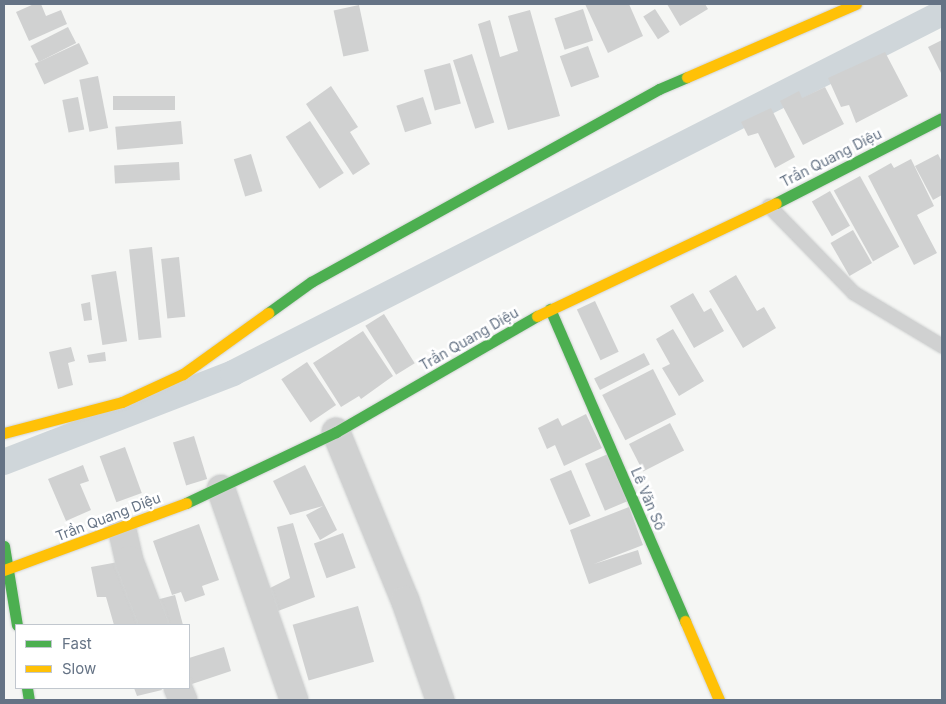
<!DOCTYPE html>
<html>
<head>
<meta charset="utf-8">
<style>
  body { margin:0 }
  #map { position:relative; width:946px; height:704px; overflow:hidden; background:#f5f6f4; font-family:Inter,sans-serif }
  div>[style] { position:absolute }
  .canal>* { height:26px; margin:-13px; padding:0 13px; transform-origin:13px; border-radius:13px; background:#cfd6da }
  .building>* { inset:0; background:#d0d1d1; transform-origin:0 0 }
  .roads { filter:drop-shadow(0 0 1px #d1d3d3) drop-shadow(0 0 1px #d1d3d3) }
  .lane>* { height:14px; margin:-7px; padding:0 7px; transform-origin:7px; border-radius:7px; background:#d0d1d1 }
  .street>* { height:28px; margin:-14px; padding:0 14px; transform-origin:14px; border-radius:14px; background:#d0d1d1 }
  .fast>* { height:11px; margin:-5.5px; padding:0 5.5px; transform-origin:5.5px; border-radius:5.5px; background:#4caf50 }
  .slow>* { height:11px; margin:-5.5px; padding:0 5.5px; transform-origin:5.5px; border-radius:5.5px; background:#ffc107 }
  span { translate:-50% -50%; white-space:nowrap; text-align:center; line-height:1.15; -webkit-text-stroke:5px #fff; paint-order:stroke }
  .street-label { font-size:14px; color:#657385 }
  .frame { position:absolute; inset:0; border:5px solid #657385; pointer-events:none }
  .legend { position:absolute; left:15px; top:624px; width:175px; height:65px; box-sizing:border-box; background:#fff; border:1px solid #c1c7ce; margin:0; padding:6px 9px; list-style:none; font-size:15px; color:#657385 }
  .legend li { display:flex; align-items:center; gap:10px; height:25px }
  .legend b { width:25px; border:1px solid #c1c7ce }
</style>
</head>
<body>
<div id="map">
  <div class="canal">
    <div style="left:4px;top:462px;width:246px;rotate:-21.2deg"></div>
    <div style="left:233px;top:373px;width:795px;rotate:-26.92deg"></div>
  </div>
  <div class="building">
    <div style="clip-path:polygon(34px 4px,41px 4px,46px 16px,61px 10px,67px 24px,29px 41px,16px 12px)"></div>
    <div style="clip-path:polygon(585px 4px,629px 4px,643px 36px,608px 53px)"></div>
    <div style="clip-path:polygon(667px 4px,705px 4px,708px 9px,680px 26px)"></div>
    <div style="left:359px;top:5px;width:47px;height:26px;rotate:78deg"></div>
    <div style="left:583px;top:9px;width:33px;height:30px;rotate:72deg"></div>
    <div style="left:655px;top:9px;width:27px;height:14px;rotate:57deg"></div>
    <div style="clip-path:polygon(530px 10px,560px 116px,508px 130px,478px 24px,490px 20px,500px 57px,518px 51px,508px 16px)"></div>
    <div style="left:68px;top:27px;width:18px;height:42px;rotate:63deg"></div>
    <div style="clip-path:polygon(942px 40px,942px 75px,928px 47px)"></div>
    <div style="left:79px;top:43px;width:23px;height:49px;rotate:65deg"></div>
    <div style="left:588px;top:46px;width:33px;height:30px;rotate:70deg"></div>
    <div style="clip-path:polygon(885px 52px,908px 96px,856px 123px,849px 105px,841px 107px,828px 78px)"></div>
    <div style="left:472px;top:54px;width:72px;height:20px;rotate:72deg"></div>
    <div style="left:450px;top:63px;width:42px;height:27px;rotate:75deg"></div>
    <div style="left:98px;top:76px;width:53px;height:19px;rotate:79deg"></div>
    <div style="clip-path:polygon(331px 86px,358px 127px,350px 132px,370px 164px,353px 175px,306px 104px)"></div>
    <div style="clip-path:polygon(825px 87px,844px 124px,803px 145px,780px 101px,799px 91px,802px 98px)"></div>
    <div style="left:175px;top:96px;width:14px;height:62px;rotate:90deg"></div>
    <div style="left:78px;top:97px;width:33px;height:16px;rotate:79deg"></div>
    <div style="left:423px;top:97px;width:28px;height:28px;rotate:72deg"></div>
    <div style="clip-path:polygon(771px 108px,795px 157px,775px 168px,758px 133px,748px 136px,741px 122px)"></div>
    <div style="left:181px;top:121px;width:23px;height:66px;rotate:85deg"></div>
    <div style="left:310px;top:121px;width:62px;height:29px;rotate:57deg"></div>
    <div style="left:251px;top:154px;width:39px;height:18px;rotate:73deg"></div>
    <div style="clip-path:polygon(938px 154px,942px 162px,942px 195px,933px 200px,915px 166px)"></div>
    <div style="clip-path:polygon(911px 159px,934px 206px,917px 215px,937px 253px,914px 265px,868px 176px,891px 163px,894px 168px)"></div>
    <div style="left:179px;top:162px;width:18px;height:65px;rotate:87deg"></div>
    <div style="left:860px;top:176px;width:81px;height:30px;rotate:61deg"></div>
    <div style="left:830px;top:191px;width:40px;height:21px;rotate:60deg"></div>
    <div style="left:853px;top:230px;width:38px;height:26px;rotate:60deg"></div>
    <div style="left:152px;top:247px;width:91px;height:23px;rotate:84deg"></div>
    <div style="left:179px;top:257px;width:60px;height:18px;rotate:84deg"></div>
    <div style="left:116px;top:271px;width:71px;height:25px;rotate:81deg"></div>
    <div style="clip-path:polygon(736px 275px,757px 311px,764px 307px,776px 328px,743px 348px,709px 291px)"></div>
    <div style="clip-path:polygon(693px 293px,704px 312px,711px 308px,724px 331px,694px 348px,670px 306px)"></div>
    <div style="left:595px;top:301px;width:56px;height:20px;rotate:65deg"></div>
    <div style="clip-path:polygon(90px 302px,92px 320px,84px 321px,81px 304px)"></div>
    <div style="left:384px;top:314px;width:58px;height:22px;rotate:58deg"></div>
    <div style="clip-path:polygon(673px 329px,704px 381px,679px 396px,662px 368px,670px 364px,656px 339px)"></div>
    <div style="clip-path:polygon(363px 331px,393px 376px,361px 399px,359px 396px,341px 407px,313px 363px)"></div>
    <div style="clip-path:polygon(71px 347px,75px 361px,68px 363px,73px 385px,58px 389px,49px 352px)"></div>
    <div style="clip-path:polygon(105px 352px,106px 361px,89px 363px,87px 355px)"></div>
    <div style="left:644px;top:353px;width:13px;height:56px;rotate:63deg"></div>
    <div style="left:307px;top:362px;width:52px;height:31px;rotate:56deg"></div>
    <div style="left:653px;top:369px;width:51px;height:57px;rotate:63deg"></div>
    <div style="clip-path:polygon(586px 414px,602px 448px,564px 466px,555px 445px,547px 449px,538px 428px,558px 418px,562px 426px)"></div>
    <div style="left:670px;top:423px;width:31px;height:46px;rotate:63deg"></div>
    <div style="left:194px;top:436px;width:45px;height:22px;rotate:73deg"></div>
    <div style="left:125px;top:447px;width:49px;height:27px;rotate:70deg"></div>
    <div style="left:608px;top:454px;width:51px;height:25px;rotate:67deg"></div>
    <div style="clip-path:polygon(83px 465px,89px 481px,80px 484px,91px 510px,66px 521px,48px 479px)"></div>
    <div style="clip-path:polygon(305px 465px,337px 530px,320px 540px,306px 515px,323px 506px,290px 515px,273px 481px)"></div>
    <div style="left:571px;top:470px;width:50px;height:23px;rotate:67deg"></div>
    <div style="clip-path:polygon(629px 507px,643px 545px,594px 564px,638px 550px,642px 564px,589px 584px,570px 530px)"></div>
    <div style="clip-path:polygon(293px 523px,315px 597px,278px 611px,268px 589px,290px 578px,277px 527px)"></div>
    <div style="clip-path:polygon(199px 524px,219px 580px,202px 586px,205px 595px,185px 602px,181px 592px,172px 595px,153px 541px)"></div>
    <div style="left:343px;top:533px;width:37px;height:31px;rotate:70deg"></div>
    <div style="clip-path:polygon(129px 560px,145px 625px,114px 625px,106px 597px,97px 597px,91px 567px)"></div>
    <div style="clip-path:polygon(175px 595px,183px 625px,165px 625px,156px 600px)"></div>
    <div style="left:358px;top:606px;width:58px;height:68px;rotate:74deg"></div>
    <div style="clip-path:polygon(224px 647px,231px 671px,189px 685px,189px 658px)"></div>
    <div style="clip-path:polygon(134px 688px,161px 688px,162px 690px,137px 696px)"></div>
  </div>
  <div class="roads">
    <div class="lane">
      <div style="left:769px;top:206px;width:122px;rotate:45.7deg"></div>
      <div style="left:854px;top:293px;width:103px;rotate:31.1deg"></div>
    </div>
    <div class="street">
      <div style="left:336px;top:432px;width:182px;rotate:67.7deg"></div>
      <div style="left:405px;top:600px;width:106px;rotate:70.7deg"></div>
      <div style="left:221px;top:489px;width:223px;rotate:70.9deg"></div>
      <div style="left:122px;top:529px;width:32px;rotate:77deg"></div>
      <div style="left:129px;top:560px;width:70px;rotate:69deg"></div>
      <div style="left:178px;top:688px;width:13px;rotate:67deg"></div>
    </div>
    <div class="fast">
      <div style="left:776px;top:203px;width:186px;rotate:-27.1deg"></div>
      <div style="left:550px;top:309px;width:340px;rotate:66.6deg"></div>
      <div style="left:268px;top:313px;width:53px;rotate:-35.8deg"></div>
      <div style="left:311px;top:282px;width:398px;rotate:-29deg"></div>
      <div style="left:659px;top:89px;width:30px;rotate:-23deg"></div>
      <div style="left:186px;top:503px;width:166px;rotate:-25.3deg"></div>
      <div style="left:336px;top:432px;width:232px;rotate:-30deg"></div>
      <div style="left:4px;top:546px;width:80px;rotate:80.7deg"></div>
      <div style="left:27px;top:688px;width:12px;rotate:81deg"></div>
    </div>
    <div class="slow">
      <div style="left:687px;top:77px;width:184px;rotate:-23.4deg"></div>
      <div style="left:537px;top:316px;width:264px;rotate:-25.3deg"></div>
      <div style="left:4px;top:433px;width:122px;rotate:-14.7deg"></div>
      <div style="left:122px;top:402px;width:67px;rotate:-24.7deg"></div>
      <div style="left:183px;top:374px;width:105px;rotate:-35.7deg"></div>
      <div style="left:4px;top:570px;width:194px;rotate:-20.2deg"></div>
      <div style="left:685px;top:621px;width:86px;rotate:66.7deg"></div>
    </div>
  </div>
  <div class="street-label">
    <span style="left:831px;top:158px;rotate:-27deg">Trần Quang Diệu</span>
    <span style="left:469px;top:339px;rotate:-30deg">Trần Quang Diệu</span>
    <span style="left:648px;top:499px;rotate:67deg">Lê Văn Sô</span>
    <span style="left:108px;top:517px;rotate:-21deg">Trần Quang Diệu</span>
  </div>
  <div class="frame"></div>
  <ul class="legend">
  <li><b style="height:6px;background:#4caf50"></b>Fast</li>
  <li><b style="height:6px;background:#ffc107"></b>Slow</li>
  </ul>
</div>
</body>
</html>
